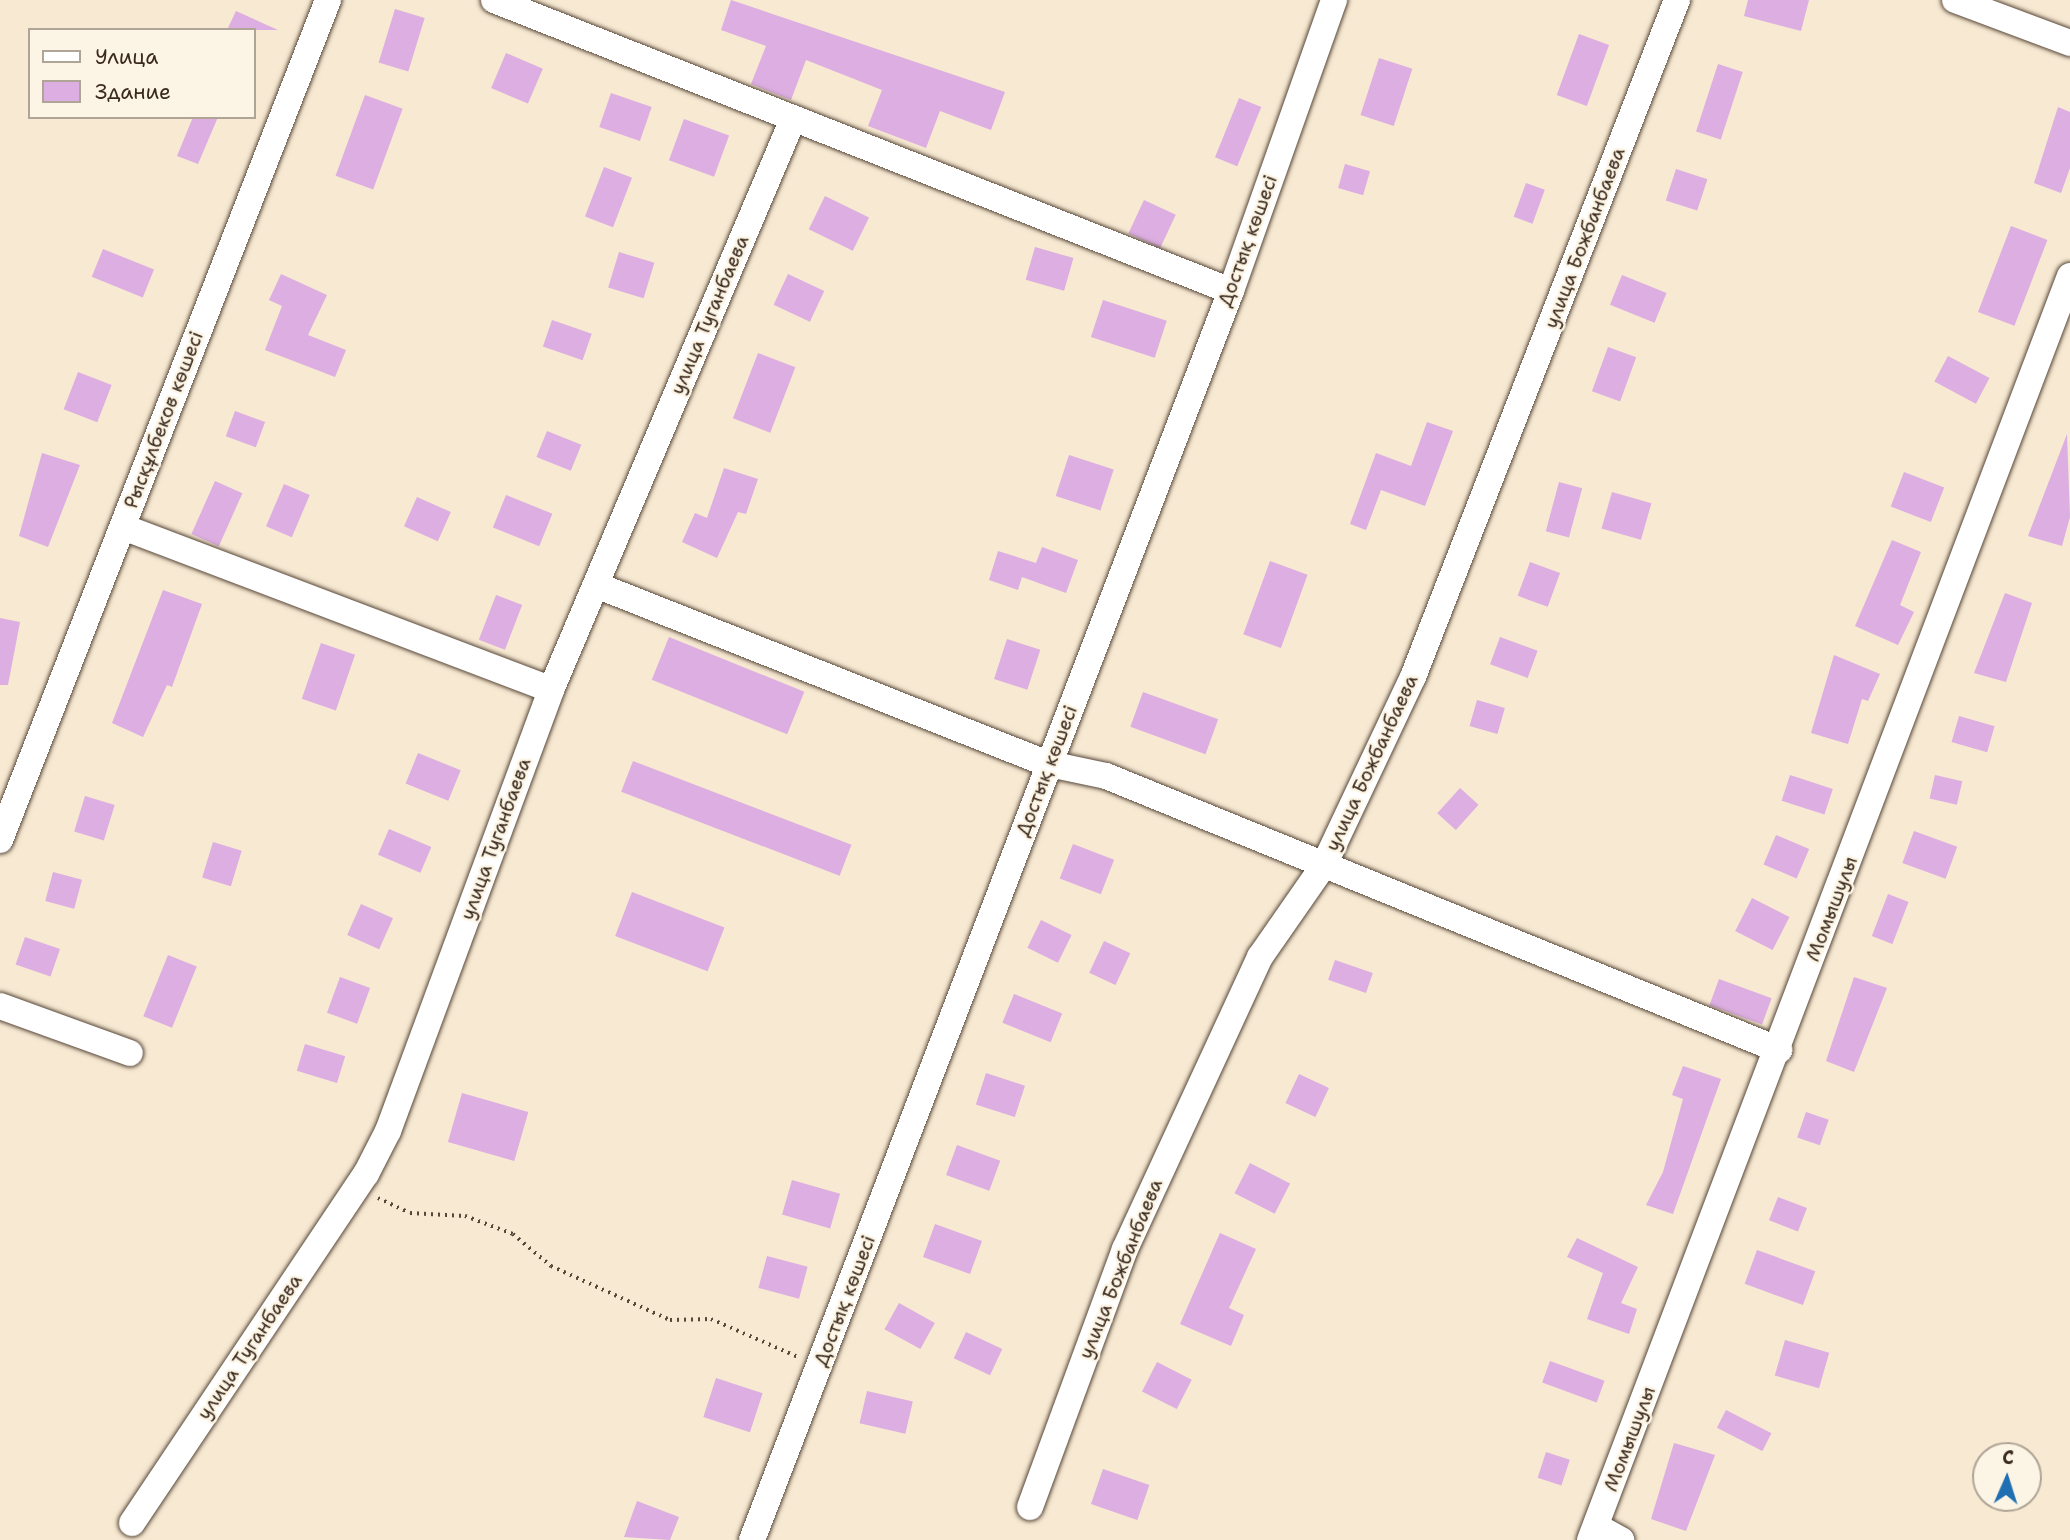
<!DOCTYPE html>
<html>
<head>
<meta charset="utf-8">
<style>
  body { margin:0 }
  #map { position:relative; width:2070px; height:1540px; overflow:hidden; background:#f7e9d2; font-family:"Shantell Sans",sans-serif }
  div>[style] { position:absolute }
  .building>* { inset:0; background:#dcaee1; transform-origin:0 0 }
  .path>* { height:3.5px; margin-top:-1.75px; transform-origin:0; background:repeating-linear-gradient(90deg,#574739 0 2px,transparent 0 7px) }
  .roads { filter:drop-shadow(0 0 2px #574739) drop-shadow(0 0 2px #574739) }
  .minor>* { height:26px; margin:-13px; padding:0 13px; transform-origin:13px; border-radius:13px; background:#fff }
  span { translate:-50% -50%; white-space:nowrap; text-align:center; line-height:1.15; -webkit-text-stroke:5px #fcf5e5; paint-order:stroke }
  .street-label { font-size:19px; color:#3b2a1e }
  .legend { position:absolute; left:28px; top:28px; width:228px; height:91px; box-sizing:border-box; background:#fcf5e5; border:2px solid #afa495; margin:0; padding:9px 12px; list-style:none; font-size:21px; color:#3b2a1e }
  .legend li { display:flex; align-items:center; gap:14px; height:35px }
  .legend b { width:35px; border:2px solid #afa495 }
  .north { position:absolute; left:1972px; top:1442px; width:70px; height:70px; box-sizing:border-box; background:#fcf5e5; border:2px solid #afa495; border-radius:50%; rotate:3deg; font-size:19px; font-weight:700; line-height:28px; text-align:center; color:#3b2a1e }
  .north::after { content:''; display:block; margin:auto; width:24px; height:32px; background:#1f6fb2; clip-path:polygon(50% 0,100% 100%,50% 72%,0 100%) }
</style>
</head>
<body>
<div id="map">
  <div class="building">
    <div style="clip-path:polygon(731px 0,1005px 92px,991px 130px,940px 111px,926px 148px,868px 126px,882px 90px,806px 60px,791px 100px,751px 84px,766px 46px,721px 30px)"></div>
    <div style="clip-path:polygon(1748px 0,1809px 0,1801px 31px,1744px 16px)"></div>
    <div style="left:395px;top:9px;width:31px;height:56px;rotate:17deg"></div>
    <div style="clip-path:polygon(236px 11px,278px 30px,227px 30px)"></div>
    <div style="left:1579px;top:34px;width:32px;height:65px;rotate:20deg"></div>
    <div style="left:506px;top:53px;width:40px;height:38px;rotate:23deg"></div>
    <div style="left:1379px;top:58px;width:35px;height:60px;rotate:18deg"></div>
    <div style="left:1718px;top:64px;width:26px;height:71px;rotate:18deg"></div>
    <div style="left:611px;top:93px;width:43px;height:36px;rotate:19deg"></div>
    <div style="left:365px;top:95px;width:40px;height:86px;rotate:20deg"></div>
    <div style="left:1239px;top:98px;width:24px;height:64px;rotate:22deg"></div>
    <div style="clip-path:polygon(2058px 107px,2070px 112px,2070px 168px,2061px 193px,2034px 183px)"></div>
    <div style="clip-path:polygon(193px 117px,218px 117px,198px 164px,177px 156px)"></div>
    <div style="left:684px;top:119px;width:48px;height:44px;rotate:20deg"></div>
    <div style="left:1345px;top:164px;width:26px;height:25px;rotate:16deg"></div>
    <div style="left:604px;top:167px;width:30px;height:53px;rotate:21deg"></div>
    <div style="left:1676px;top:169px;width:33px;height:33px;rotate:18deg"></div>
    <div style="left:1526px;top:183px;width:20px;height:36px;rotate:20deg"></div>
    <div style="left:825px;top:196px;width:49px;height:37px;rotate:26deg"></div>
    <div style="left:1144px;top:200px;width:35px;height:37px;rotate:25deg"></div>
    <div style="left:2011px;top:226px;width:39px;height:92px;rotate:21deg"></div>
    <div style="left:1035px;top:247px;width:40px;height:34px;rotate:16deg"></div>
    <div style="left:103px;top:249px;width:55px;height:30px;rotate:22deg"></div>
    <div style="left:619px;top:252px;width:37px;height:37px;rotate:17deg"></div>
    <div style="clip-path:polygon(281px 274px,327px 295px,308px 335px,346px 350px,335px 377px,265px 350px,282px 306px,269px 300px)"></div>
    <div style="left:788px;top:274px;width:40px;height:34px;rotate:25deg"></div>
    <div style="left:1622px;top:275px;width:48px;height:32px;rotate:22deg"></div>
    <div style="left:1103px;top:300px;width:67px;height:39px;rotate:18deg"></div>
    <div style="left:552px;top:320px;width:42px;height:28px;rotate:19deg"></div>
    <div style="left:1608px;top:347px;width:30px;height:47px;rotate:20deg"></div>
    <div style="left:758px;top:353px;width:40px;height:70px;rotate:21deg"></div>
    <div style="left:1948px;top:356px;width:47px;height:29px;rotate:28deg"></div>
    <div style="left:78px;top:372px;width:36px;height:40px;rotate:21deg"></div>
    <div style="left:235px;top:411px;width:32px;height:27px;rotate:20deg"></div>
    <div style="clip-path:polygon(1427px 422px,1453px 431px,1425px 506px,1381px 490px,1366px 530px,1350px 524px,1376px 453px,1411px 466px)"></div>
    <div style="left:547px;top:431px;width:37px;height:28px;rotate:22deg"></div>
    <div style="clip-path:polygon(2067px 434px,2070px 517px,2062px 546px,2028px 536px)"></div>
    <div style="clip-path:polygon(42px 453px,80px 465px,48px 547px,19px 536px)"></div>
    <div style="left:1069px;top:455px;width:47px;height:43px;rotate:18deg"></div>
    <div style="clip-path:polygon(724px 468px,758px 479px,746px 514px,738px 512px,717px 558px,682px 542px,695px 513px,707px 518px)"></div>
    <div style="left:1904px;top:472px;width:43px;height:37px;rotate:21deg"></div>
    <div style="left:215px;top:481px;width:30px;height:58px;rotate:24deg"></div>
    <div style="left:1559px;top:482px;width:24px;height:51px;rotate:15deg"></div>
    <div style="left:284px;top:484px;width:28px;height:46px;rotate:23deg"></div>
    <div style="left:1612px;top:492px;width:41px;height:38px;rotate:16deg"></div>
    <div style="left:506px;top:495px;width:50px;height:35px;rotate:22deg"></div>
    <div style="left:417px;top:497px;width:37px;height:32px;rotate:24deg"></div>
    <div style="clip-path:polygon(1892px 540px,1921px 552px,1900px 605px,1914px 612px,1898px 645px,1855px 626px)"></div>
    <div style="clip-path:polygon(1042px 547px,1078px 560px,1066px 593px,1022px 577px,1018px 590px,989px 580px,998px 551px,1036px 563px)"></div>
    <div style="left:1270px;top:561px;width:40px;height:78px;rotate:20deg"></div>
    <div style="left:1530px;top:562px;width:32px;height:36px;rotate:20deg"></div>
    <div style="clip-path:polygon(163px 590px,202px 604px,172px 687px,167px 685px,143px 737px,112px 723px)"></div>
    <div style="clip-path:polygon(2005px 593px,2032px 603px,2006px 682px,1974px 673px)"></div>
    <div style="left:496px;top:595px;width:28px;height:48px;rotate:21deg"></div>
    <div style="clip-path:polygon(0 618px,20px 622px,8px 685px,0 685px)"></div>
    <div style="left:669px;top:637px;width:146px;height:46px;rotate:22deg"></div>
    <div style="left:1500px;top:637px;width:40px;height:29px;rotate:20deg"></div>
    <div style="left:1007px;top:639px;width:35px;height:42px;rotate:18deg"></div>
    <div style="left:321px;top:643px;width:36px;height:59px;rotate:19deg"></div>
    <div style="clip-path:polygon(1834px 655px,1880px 674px,1868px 701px,1862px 699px,1848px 744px,1811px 733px)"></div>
    <div style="left:1143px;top:692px;width:80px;height:37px;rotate:20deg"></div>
    <div style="left:1477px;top:700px;width:29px;height:27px;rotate:16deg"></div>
    <div style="left:1959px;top:716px;width:37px;height:27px;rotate:16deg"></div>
    <div style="left:418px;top:753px;width:46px;height:33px;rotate:22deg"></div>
    <div style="left:633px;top:761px;width:234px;height:33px;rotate:21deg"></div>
    <div style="left:1790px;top:775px;width:45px;height:27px;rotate:18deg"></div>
    <div style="left:1935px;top:775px;width:28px;height:24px;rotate:13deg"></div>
    <div style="left:1460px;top:788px;width:25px;height:34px;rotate:42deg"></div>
    <div style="left:85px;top:796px;width:31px;height:37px;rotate:17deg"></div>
    <div style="left:389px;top:829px;width:46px;height:28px;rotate:23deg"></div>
    <div style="left:1914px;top:831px;width:46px;height:34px;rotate:20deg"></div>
    <div style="left:1776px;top:835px;width:36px;height:32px;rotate:23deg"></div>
    <div style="left:213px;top:842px;width:30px;height:37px;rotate:17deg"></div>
    <div style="left:1073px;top:844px;width:44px;height:37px;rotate:21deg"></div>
    <div style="left:53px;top:872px;width:30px;height:30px;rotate:15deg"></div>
    <div style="left:632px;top:892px;width:99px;height:47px;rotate:21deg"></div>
    <div style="left:1888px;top:894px;width:22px;height:45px;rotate:21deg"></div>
    <div style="left:1752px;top:898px;width:42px;height:37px;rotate:27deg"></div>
    <div style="left:361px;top:904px;width:35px;height:34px;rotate:24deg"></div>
    <div style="left:1041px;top:920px;width:34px;height:31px;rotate:26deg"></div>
    <div style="left:25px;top:937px;width:37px;height:29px;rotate:19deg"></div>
    <div style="left:1104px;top:941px;width:29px;height:35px;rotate:25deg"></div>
    <div style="left:168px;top:955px;width:31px;height:66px;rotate:22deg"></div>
    <div style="left:1335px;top:960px;width:40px;height:21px;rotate:19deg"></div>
    <div style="left:340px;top:977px;width:32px;height:38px;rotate:20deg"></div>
    <div style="clip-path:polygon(1854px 977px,1887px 988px,1854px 1072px,1826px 1061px)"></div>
    <div style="left:1719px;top:979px;width:56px;height:28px;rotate:20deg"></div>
    <div style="left:1014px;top:994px;width:52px;height:31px;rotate:22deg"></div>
    <div style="left:305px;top:1044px;width:42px;height:28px;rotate:17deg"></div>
    <div style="clip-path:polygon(1683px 1066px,1721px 1079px,1673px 1214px,1646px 1205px,1663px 1172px,1683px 1099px,1672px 1095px)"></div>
    <div style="left:986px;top:1073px;width:41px;height:33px;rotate:18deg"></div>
    <div style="left:1299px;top:1074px;width:33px;height:32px;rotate:25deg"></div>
    <div style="left:462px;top:1093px;width:69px;height:51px;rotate:16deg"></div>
    <div style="left:1806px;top:1112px;width:24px;height:27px;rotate:19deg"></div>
    <div style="left:957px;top:1145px;width:46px;height:32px;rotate:20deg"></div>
    <div style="left:1250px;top:1163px;width:45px;height:34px;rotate:27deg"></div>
    <div style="left:792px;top:1180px;width:50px;height:36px;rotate:16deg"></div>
    <div style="left:1778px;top:1197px;width:31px;height:25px;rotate:21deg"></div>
    <div style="left:935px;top:1224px;width:50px;height:35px;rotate:20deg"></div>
    <div style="clip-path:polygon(1220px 1233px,1256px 1249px,1229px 1308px,1244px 1315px,1231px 1346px,1180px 1324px)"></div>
    <div style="clip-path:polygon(1577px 1238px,1638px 1267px,1621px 1303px,1637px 1309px,1629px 1334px,1587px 1319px,1603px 1273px,1567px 1257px)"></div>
    <div style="left:1757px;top:1250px;width:62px;height:36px;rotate:20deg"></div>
    <div style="left:767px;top:1256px;width:42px;height:33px;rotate:15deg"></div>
    <div style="left:899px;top:1303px;width:41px;height:30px;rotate:29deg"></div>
    <div style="left:966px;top:1332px;width:40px;height:29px;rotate:25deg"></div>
    <div style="left:1785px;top:1340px;width:46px;height:37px;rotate:16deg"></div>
    <div style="left:1550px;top:1361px;width:58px;height:23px;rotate:20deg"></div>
    <div style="left:1157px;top:1362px;width:39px;height:33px;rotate:27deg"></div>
    <div style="left:716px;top:1378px;width:49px;height:41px;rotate:18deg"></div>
    <div style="left:867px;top:1391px;width:47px;height:33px;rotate:13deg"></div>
    <div style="left:1726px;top:1410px;width:51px;height:20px;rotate:27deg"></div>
    <div style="clip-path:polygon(1674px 1443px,1715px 1455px,1686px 1531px,1651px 1519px)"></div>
    <div style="left:1546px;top:1452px;width:25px;height:27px;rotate:18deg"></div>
    <div style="left:1103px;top:1469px;width:49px;height:37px;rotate:19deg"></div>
    <div style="clip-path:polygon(637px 1501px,679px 1517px,670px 1540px,624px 1537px)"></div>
  </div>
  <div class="path">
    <div style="left:378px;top:1198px;width:35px;rotate:25deg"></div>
    <div style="left:410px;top:1213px;width:55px;rotate:3.1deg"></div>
    <div style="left:465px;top:1216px;width:51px;rotate:20.6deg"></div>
    <div style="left:513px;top:1234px;width:50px;rotate:40.1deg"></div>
    <div style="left:551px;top:1266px;width:131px;rotate:24.4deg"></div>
    <div style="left:670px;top:1320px;width:41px;rotate:-1.4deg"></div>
    <div style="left:711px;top:1319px;width:95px;rotate:23.6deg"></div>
  </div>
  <div class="roads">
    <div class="minor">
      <div style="left:494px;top:0;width:792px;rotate:21.55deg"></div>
      <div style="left:1955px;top:0;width:123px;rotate:20.5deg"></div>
      <div style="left:123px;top:527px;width:458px;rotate:20.8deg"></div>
      <div style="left:596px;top:585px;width:487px;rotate:21.6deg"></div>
      <div style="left:1049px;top:764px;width:58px;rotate:11.9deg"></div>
      <div style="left:1106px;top:776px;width:727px;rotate:22.15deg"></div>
      <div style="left:0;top:840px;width:902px;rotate:-68.67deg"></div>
      <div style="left:0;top:1006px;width:138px;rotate:19.9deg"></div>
      <div style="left:1030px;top:1507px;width:275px;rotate:-69.8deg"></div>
      <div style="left:1125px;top:1249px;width:322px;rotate:-65.2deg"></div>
      <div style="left:1260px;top:957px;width:112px;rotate:-55.2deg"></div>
      <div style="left:1324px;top:865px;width:208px;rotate:-64.7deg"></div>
      <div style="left:1413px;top:677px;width:727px;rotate:-68.7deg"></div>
      <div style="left:132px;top:1523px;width:420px;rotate:-56.2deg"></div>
      <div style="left:366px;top:1174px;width:48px;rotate:-62.9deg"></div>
      <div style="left:388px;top:1131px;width:470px;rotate:-69.7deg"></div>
      <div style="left:551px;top:690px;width:620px;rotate:-67.03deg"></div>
      <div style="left:1596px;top:1526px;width:29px;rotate:29deg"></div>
      <div style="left:752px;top:1540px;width:1338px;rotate:-69.02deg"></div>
      <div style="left:1231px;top:291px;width:309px;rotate:-70.5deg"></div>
      <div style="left:1590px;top:1540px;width:1352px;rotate:-69.21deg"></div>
    </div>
  </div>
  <div class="street-label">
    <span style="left:1585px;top:238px;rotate:-69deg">улица Божбанбаева</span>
    <span style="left:1248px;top:241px;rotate:-70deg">Достық көшесі</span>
    <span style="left:710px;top:315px;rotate:-67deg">улица Туганбаева</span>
    <span style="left:164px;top:420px;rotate:-69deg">Рысқұлбеков көшесі</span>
    <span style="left:1372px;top:763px;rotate:-65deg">улица Божбанбаева</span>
    <span style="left:1047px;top:771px;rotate:-69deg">Достық көшесі</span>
    <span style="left:496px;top:839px;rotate:-70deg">улица Туганбаева</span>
    <span style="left:1832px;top:909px;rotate:-69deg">Момышулы</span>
    <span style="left:1121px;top:1269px;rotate:-68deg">улица Божбанбаева</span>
    <span style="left:845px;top:1301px;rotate:-69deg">Достық көшесі</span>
    <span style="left:250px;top:1347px;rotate:-56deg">улица Туганбаева</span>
    <span style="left:1630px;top:1439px;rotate:-69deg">Момышулы</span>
  </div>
  <ul class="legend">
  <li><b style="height:9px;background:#fff"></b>Улица</li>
  <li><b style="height:19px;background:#dcaee1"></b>Здание</li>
  </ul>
  <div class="north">С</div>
</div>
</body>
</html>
